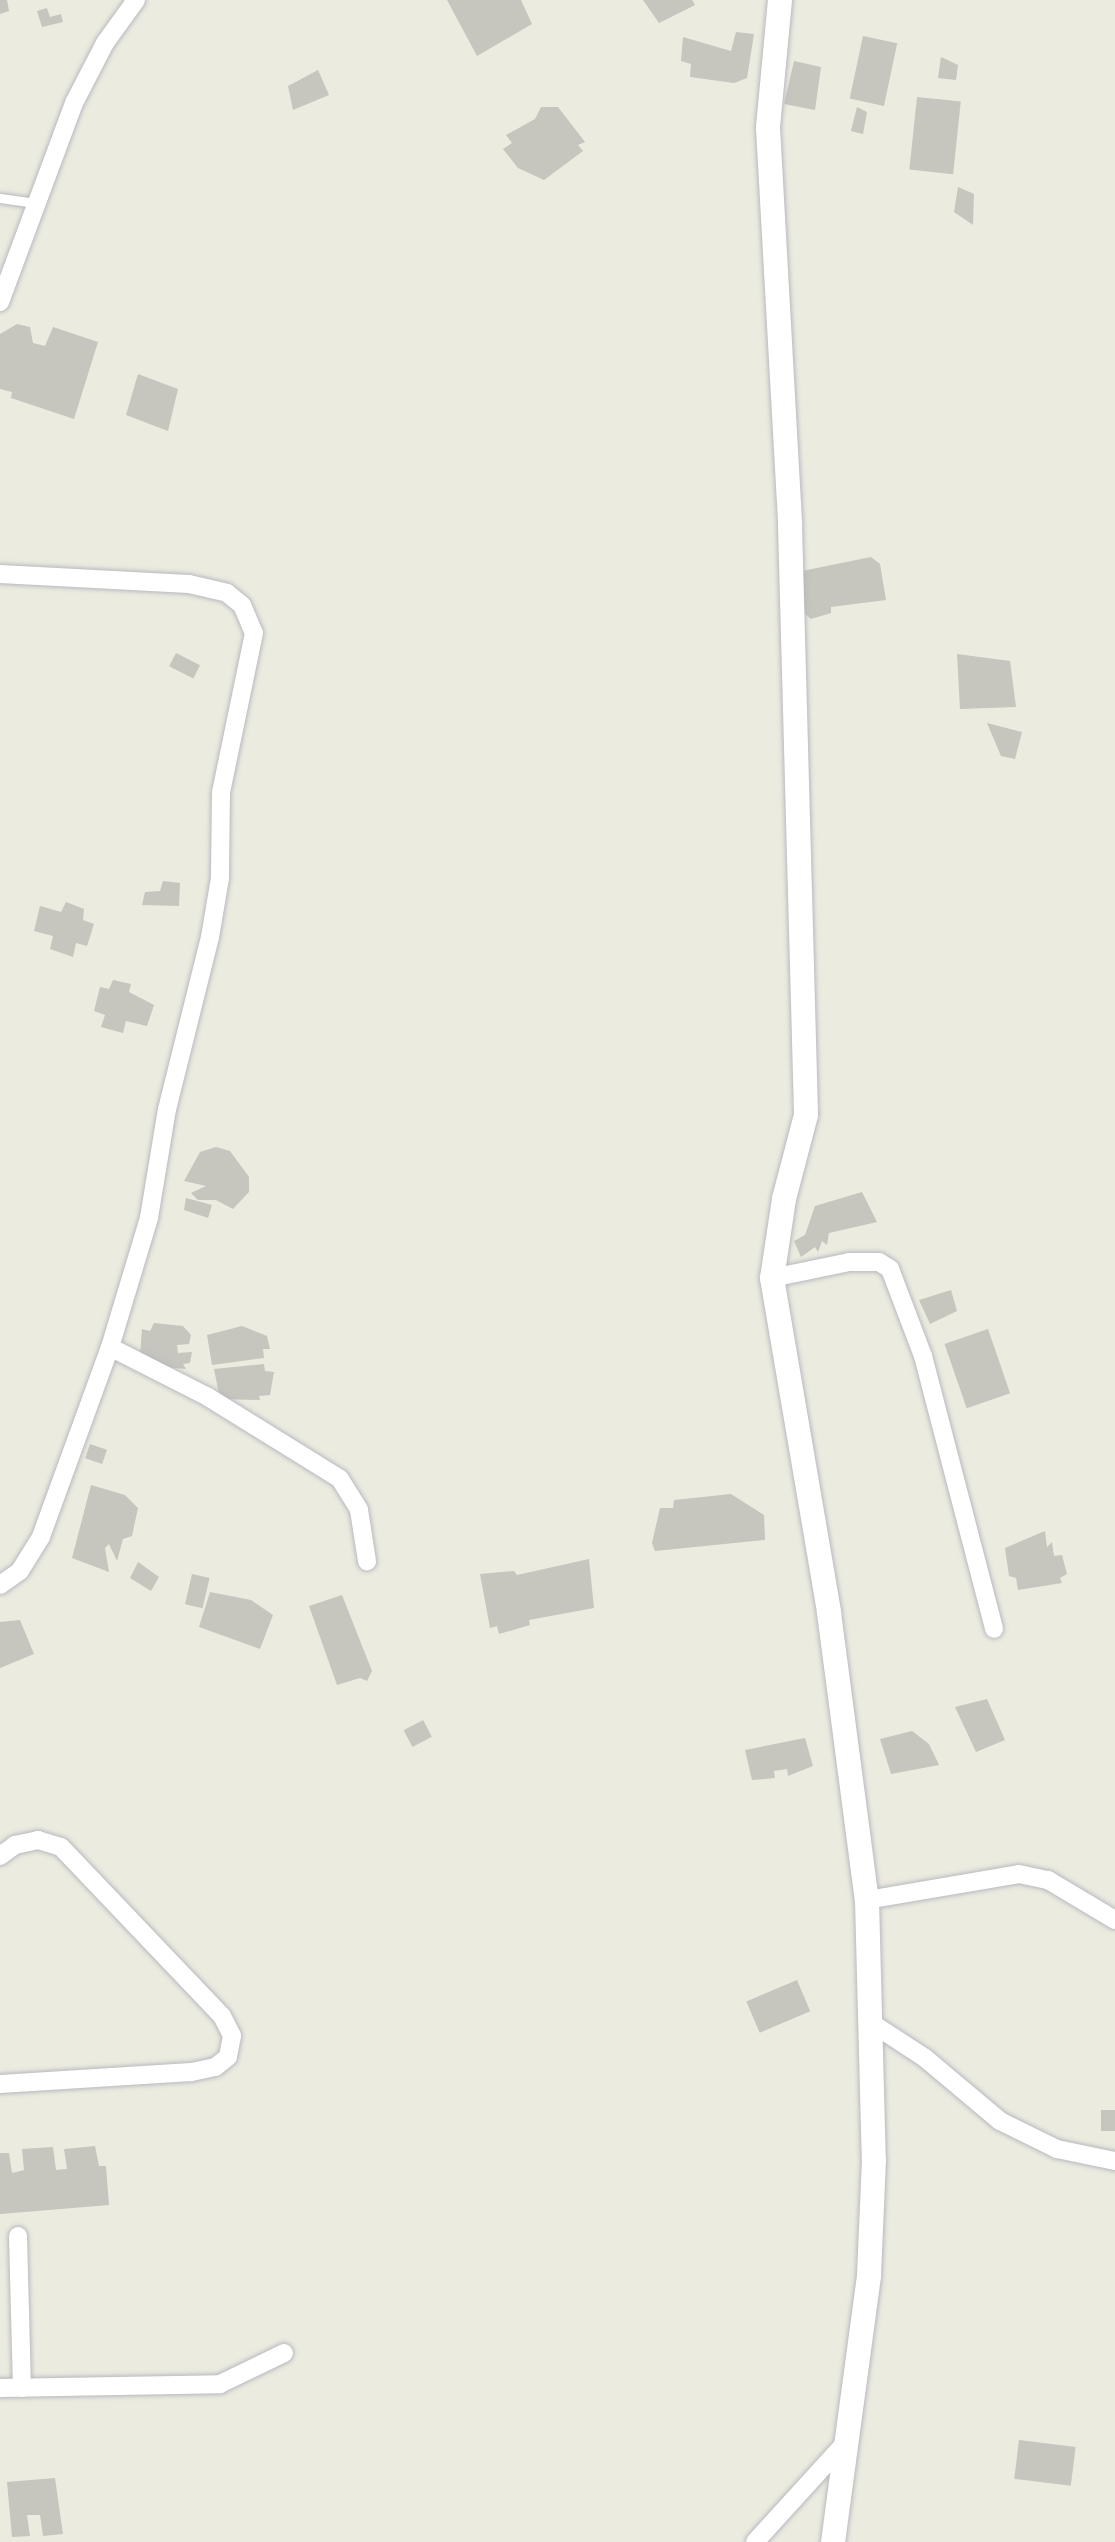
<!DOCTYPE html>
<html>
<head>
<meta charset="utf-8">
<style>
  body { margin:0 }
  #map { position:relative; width:1115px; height:2542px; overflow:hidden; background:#ebebe0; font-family:Rubik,sans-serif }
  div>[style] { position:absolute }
  .building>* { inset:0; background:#c6c5be; transform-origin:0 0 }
  .roads { filter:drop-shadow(0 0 2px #b8b9be) drop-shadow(0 0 2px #b8b9be) }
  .lane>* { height:9px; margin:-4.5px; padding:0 4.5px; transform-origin:4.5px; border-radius:4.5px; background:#fff }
  .street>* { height:18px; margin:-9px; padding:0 9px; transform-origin:9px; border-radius:9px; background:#fff }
  .secondary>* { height:24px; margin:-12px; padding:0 12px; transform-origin:12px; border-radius:12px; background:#fff }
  span { translate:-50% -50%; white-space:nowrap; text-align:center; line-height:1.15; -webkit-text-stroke:7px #fff; paint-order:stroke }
</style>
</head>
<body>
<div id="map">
  <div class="building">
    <div style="clip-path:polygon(0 0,7px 0,9px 11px,0 14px)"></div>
    <div style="clip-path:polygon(447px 0,521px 0,532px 24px,477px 56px)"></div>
    <div style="clip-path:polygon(643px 0,692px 0,695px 5px,659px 23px)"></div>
    <div style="clip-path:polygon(47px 8px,50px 17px,61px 14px,63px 22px,42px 27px,37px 11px)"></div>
    <div style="clip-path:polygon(736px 32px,754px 34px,747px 78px,734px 83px,690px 77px,691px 64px,681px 61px,683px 37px,731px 51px)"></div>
    <div style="left:863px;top:36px;width:35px;height:64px;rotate:12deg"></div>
    <div style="clip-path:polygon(941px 57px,958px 65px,956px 80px,938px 78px)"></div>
    <div style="clip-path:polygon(794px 61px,821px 67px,815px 110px,784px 104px)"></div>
    <div style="clip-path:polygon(318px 70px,329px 95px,293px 110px,288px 86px)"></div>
    <div style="left:917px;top:97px;width:44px;height:73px;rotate:6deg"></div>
    <div style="clip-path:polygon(541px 107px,558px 107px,585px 142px,578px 145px,583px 151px,544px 180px,518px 168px,503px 149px,512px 143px,506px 135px,535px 119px)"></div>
    <div style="clip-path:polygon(857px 107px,867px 112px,863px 134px,851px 131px)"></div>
    <div style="clip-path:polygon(958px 187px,974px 194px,973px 225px,954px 212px)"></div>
    <div style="clip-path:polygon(17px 324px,30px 327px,33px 343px,45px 346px,53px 327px,98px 342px,74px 419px,11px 398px,12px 392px,0 389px,0 334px)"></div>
    <div style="clip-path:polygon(138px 374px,178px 389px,168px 431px,126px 415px)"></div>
    <div style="clip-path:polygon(871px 557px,880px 564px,886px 600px,831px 607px,831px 613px,811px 619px,805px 614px,797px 572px)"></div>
    <div style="left:176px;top:653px;width:27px;height:15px;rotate:27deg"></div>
    <div style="clip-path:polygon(957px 654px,1010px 661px,1016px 707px,960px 709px)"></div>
    <div style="clip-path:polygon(987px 723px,1022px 732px,1015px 759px,1001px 756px)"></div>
    <div style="clip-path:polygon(163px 881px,180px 883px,179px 906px,142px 905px,145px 892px,160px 891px)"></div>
    <div style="clip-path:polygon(66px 902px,84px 909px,83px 920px,94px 924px,87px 946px,76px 943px,73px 957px,50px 949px,53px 936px,34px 931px,40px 906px,61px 912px)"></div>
    <div style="clip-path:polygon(113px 980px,131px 984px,129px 992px,154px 1005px,147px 1026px,126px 1021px,123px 1033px,101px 1027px,105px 1015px,94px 1011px,100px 987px,109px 989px)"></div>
    <div style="clip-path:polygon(216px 1147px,230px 1151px,249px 1177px,249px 1192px,233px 1209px,216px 1200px,198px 1200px,191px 1193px,206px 1186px,184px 1181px,200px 1152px)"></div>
    <div style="clip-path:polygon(862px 1192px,877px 1222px,829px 1233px,827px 1245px,822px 1241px,818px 1252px,815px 1247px,801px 1257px,794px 1241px,805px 1235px,815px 1206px)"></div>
    <div style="clip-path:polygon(186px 1198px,212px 1205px,208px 1218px,184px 1210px)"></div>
    <div style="clip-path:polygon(951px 1290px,957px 1311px,930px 1324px,919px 1300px)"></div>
    <div style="clip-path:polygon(154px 1323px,183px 1326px,191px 1335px,189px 1344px,177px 1345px,178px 1353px,192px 1352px,190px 1363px,183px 1364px,186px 1369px,153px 1366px,140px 1355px,142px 1329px,150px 1331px)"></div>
    <div style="clip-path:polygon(242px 1326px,267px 1336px,270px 1349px,263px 1349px,264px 1358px,212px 1365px,207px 1335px)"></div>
    <div style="left:988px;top:1329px;width:68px;height:46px;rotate:71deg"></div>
    <div style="clip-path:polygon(264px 1364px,265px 1371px,274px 1372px,270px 1395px,259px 1396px,260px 1400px,220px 1399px,214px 1369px)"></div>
    <div style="left:90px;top:1444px;width:18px;height:15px;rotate:19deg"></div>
    <div style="clip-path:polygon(91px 1485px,125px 1495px,138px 1508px,132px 1536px,123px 1539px,117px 1561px,109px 1544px,105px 1548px,109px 1572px,72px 1558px)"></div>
    <div style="clip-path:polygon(731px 1494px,764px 1515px,765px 1540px,655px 1551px,652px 1543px,660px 1508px,673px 1508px,674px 1500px)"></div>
    <div style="clip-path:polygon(1045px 1531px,1047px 1547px,1052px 1542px,1054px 1556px,1062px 1555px,1067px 1574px,1060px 1578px,1062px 1583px,1018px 1590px,1016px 1578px,1009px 1576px,1005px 1548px)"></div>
    <div style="clip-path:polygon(589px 1559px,594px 1608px,529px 1620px,530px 1625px,499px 1634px,497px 1626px,490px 1628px,480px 1574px,514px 1571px,517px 1575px)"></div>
    <div style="clip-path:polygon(138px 1562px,159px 1577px,151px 1591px,130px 1578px)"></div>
    <div style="left:192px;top:1574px;width:18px;height:31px;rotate:13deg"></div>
    <div style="clip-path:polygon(210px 1592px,251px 1600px,273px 1615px,260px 1649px,199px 1627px)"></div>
    <div style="clip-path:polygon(342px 1595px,372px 1671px,367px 1681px,360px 1678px,337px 1685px,309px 1606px)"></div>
    <div style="clip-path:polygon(20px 1620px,34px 1654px,0 1668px,0 1622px)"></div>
    <div style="clip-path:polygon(987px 1699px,1005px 1740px,976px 1752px,955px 1707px)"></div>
    <div style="left:423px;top:1720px;width:19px;height:22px;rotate:62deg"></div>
    <div style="clip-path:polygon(912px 1731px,929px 1744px,939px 1765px,891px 1774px,880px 1739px)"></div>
    <div style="clip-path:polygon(805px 1738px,813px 1766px,788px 1776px,787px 1769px,774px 1771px,775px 1778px,752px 1780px,745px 1750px)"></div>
    <div style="left:797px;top:1980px;width:34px;height:55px;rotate:67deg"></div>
    <div style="left:1101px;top:2110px;width:14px;height:21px"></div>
    <div style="clip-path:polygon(95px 2146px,99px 2166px,106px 2166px,109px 2205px,0 2214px,0 2153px,9px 2153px,12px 2173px,24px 2170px,22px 2149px,53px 2147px,56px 2170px,67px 2169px,64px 2149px)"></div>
    <div style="left:1019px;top:2440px;width:57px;height:39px;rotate:7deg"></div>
    <div style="clip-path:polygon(55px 2478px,63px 2534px,43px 2536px,40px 2515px,27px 2515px,30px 2536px,12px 2537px,7px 2482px)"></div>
  </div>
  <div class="roads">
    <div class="lane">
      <div style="left:0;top:198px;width:36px;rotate:8deg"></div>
    </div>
    <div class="street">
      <div style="left:0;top:302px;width:212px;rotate:-69.6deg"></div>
      <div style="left:74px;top:103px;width:68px;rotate:-62.7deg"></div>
      <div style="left:105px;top:43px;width:53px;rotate:-54.2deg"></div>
      <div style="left:0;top:574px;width:189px;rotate:3deg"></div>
      <div style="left:189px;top:584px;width:39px;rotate:13deg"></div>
      <div style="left:227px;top:593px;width:19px;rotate:39deg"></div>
      <div style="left:242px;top:605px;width:30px;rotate:67deg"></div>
      <div style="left:254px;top:633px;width:162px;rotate:101.7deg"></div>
      <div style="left:221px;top:792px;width:86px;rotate:90.7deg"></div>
      <div style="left:220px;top:878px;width:60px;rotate:99.6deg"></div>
      <div style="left:210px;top:937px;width:177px;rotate:104deg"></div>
      <div style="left:167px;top:1109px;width:110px;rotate:99.4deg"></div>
      <div style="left:149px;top:1218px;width:135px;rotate:106.8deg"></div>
      <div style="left:110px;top:1347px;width:202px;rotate:110deg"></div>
      <div style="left:41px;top:1537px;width:40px;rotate:122deg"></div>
      <div style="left:20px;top:1571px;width:24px;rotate:145deg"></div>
      <div style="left:772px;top:1278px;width:79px;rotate:-11.7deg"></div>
      <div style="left:849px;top:1262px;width:30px"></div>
      <div style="left:879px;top:1262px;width:13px;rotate:32deg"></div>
      <div style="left:890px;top:1269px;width:93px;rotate:69.2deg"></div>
      <div style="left:923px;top:1356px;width:282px;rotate:75.4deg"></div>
      <div style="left:110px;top:1347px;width:110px;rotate:27deg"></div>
      <div style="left:208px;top:1397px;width:155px;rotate:31.8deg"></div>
      <div style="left:340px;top:1479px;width:36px;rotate:58deg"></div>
      <div style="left:359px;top:1510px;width:52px;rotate:81.1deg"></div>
      <div style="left:0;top:1856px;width:19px;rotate:-36deg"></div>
      <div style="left:15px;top:1845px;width:24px;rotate:-12deg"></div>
      <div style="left:38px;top:1840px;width:24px;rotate:17deg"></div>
      <div style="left:61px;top:1847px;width:233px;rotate:46.4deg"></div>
      <div style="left:222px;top:2016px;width:22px;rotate:63deg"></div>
      <div style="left:232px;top:2036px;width:21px;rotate:101deg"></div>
      <div style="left:228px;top:2057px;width:16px;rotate:142deg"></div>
      <div style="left:215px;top:2067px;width:25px;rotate:168deg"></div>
      <div style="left:191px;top:2072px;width:191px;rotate:176.4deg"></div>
      <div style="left:867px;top:1900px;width:154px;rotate:-9.7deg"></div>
      <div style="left:1019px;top:1874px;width:30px;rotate:12deg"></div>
      <div style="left:1048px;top:1880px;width:78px;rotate:30.8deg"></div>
      <div style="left:870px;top:2022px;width:66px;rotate:33.2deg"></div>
      <div style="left:925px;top:2058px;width:98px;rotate:40deg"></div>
      <div style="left:1000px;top:2121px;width:64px;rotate:26.2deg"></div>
      <div style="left:1057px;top:2149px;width:59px;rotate:11.7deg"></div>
      <div style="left:18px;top:2236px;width:152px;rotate:88.5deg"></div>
      <div style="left:0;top:2388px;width:220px;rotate:-1deg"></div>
      <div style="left:220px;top:2384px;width:71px;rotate:-25.8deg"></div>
      <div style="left:755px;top:2542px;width:137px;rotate:-47.7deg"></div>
    </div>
    <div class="secondary">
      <div style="left:780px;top:0;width:129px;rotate:95.4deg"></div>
      <div style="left:768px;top:128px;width:399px;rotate:86.8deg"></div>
      <div style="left:790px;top:526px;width:589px;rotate:88.44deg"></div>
      <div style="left:806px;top:1115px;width:87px;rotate:104.7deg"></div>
      <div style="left:784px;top:1199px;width:80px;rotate:98.6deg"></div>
      <div style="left:772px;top:1278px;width:340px;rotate:80.3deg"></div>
      <div style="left:829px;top:1613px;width:290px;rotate:82.5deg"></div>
      <div style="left:867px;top:1900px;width:260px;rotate:88.5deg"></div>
      <div style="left:874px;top:2160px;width:116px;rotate:92.5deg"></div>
      <div style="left:869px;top:2276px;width:268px;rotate:97.7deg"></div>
    </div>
  </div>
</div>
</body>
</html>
